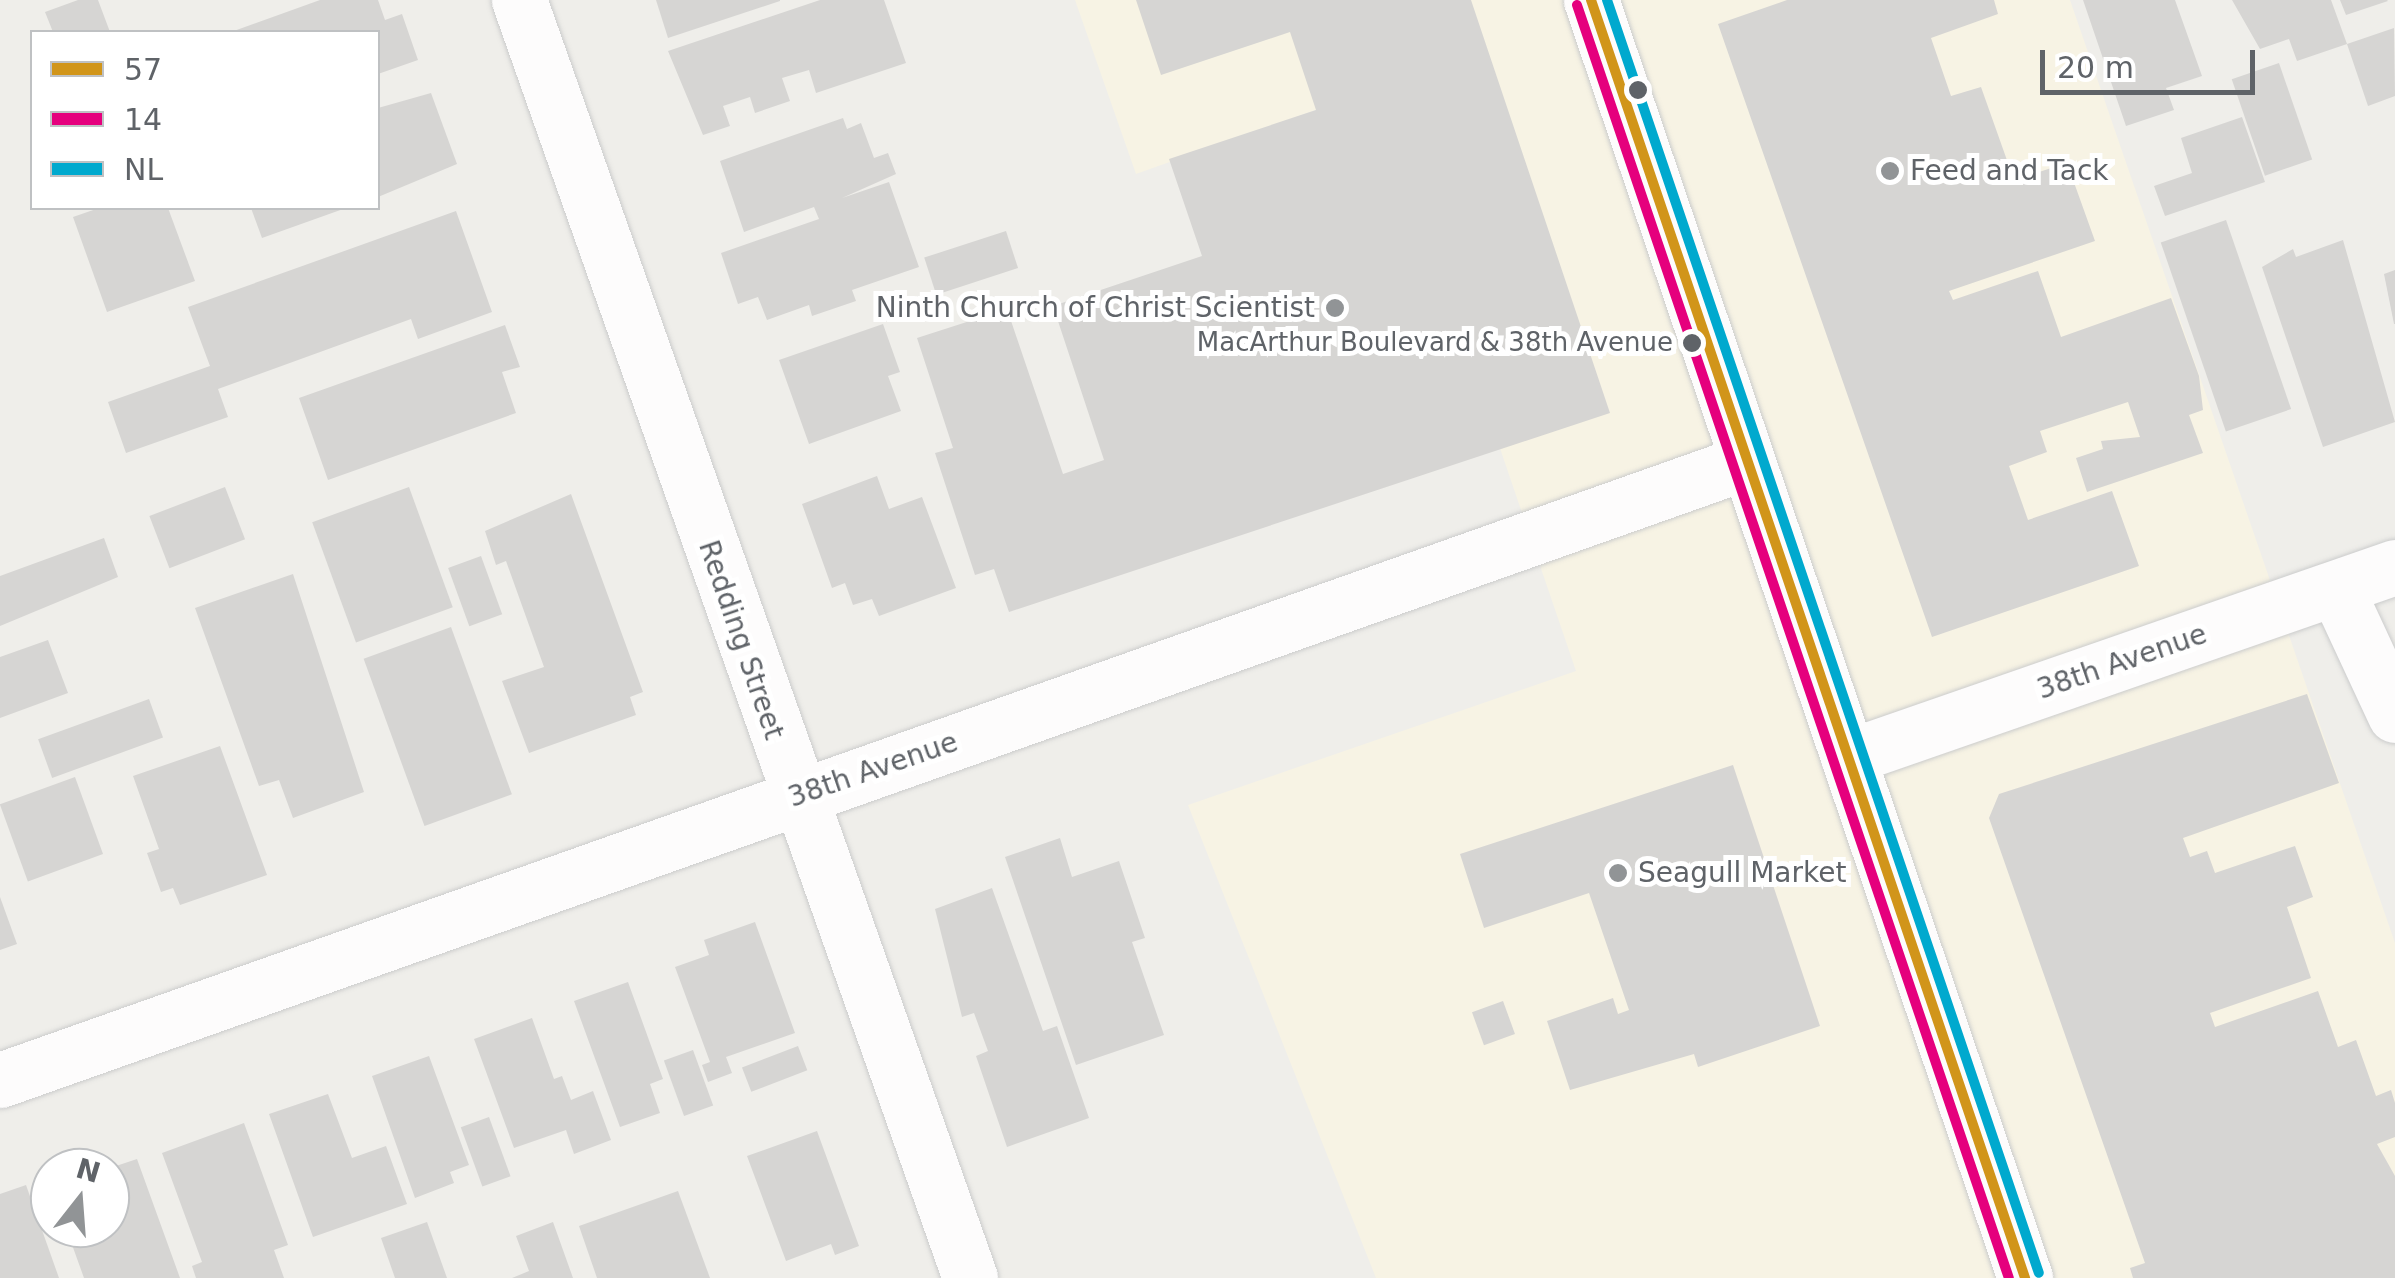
<!DOCTYPE html>
<html>
<head>
<meta charset="utf-8">
<style>
  body { margin:0 }
  #map { position:relative; width:2395px; height:1278px; overflow:hidden; background:#efeeea; font-family:"DejaVu Sans",sans-serif }
  div>[style] { position:absolute }
  .commercial>* { inset:0; background:#f7f3e4 }
  .building>* { inset:0; background:#d6d5d3; transform-origin:0 0 }
  .roads { filter:drop-shadow(0 0 2px #cbcccc) drop-shadow(0 0 2px #cbcccc) }
  .minor>* { height:55px; margin:-27.5px; padding:0 27.5px; transform-origin:27.5px; border-radius:27.5px; background:#fdfcfc }
  .tertiary>* { height:55px; margin:-27.5px; padding:0 27.5px; transform-origin:27.5px; border-radius:27.5px; background:#fdfcfc }
  .secondary>* { height:55px; margin:-27.5px; padding:0 27.5px; transform-origin:27.5px; border-radius:27.5px; background:#fdfcfc }
  .bus-1>* { height:10px; margin:-5px; padding:0 5px; transform-origin:5px; border-radius:5px; background:#d1951a }
  .bus-2>* { height:10px; margin:-5px; padding:0 5px; transform-origin:5px; border-radius:5px; background:#e5007d }
  .bus-3>* { height:10px; margin:-5px; padding:0 5px; transform-origin:5px; border-radius:5px; background:#00a9ce }
  .dots>* { width:28px; height:28px; translate:-50% -50%; box-sizing:border-box; border:5px solid #fff; border-radius:50% }
  span { translate:-50% -50%; white-space:nowrap; text-align:center; line-height:1.15; -webkit-text-stroke:10px #fff; paint-order:stroke }
  .bus-label { font-size:26px; color:#5f6368 }
  .right { translate:-100% -50%; text-align:right }
  .poi-label { font-size:28px; color:#5f6368 }
  .left { translate:0 -50%; text-align:left }
  .street-label { font-size:28px; color:#5f6368 }
  .legend { position:absolute; left:30px; top:30px; width:350px; height:180px; box-sizing:border-box; background:#fff; border:2px solid #bfc1c3; margin:0; padding:12px 18px; list-style:none; font-size:30px; color:#5f6368 }
  .legend li { display:flex; align-items:center; gap:20px; height:50px }
  .legend b { width:50px; border:2px solid #bfc1c3 }
  .north { position:absolute; left:30px; top:1148px; width:100px; height:100px; box-sizing:border-box; background:#fff; border:2px solid #bfc1c3; border-radius:50%; rotate:17deg; font-size:28px; font-weight:700; line-height:40px; text-align:center; color:#5f6368 }
  .north::after { content:''; display:block; margin:auto; width:35px; height:45px; background:#919496; clip-path:polygon(50% 0,100% 100%,50% 72%,0 100%) }
  .scale { position:absolute; left:2040px; top:50px; width:215px; height:45px; box-sizing:border-box; border:5px solid #5f6368; border-top:0; padding-left:12px; font-size:30px; line-height:35px; white-space:nowrap; color:#5f6368; -webkit-text-stroke:8px #fff; paint-order:stroke }
</style>
</head>
<body>
<div id="map">
  <div class="commercial">
    <div style="clip-path:polygon(1075px 0,2070px 0,2395px 943px,2395px 1278px,1376px 1278px,1188px 805px,1576px 671px,1377px 88px,1136px 174px)"></div>
  </div>
  <div class="building">
    <div style="clip-path:polygon(78px 0,98px 0,110px 32px,53px 32px,45px 12px)"></div>
    <div style="clip-path:polygon(320px 0,378px 0,385px 20px,402px 14px,418px 60px,378px 74px,378px 32px,231px 32px)"></div>
    <div style="clip-path:polygon(656px 0,780px 0,780px 1px,668px 38px)"></div>
    <div style="clip-path:polygon(820px 0,884px 0,906px 63px,816px 93px,809px 70px,782px 78px,790px 101px,755px 113px,750px 97px,723px 106px,730px 126px,703px 135px,668px 51px)"></div>
    <div style="clip-path:polygon(1136px 0,1471px 0,1610px 413px,1009px 612px,994px 569px,975px 575px,935px 453px,953px 448px,917px 338px,1007px 309px,1063px 474px,1104px 460px,1053px 306px,1202px 256px,1169px 159px,1316px 110px,1290px 32px,1161px 75px)"></div>
    <div style="clip-path:polygon(1787px 0,1994px 0,1998px 14px,1931px 38px,1951px 96px,1981px 87px,2014px 180px,2067px 163px,2095px 241px,1949px 291px,1953px 300px,2038px 271px,2061px 337px,2171px 298px,2199px 376px,2203px 410px,2189px 415px,2203px 453px,2087px 492px,2076px 458px,2103px 449px,2101px 441px,2140px 437px,2128px 402px,2040px 431px,2047px 452px,2009px 466px,2028px 520px,2112px 491px,2139px 566px,1932px 637px,1718px 24px)"></div>
    <div style="clip-path:polygon(2083px 0,2175px 0,2202px 76px,2166px 88px,2174px 110px,2126px 126px)"></div>
    <div style="clip-path:polygon(2232px 0,2331px 0,2347px 44px,2297px 61px,2289px 39px,2260px 49px)"></div>
    <div style="clip-path:polygon(2340px 0,2387px 0,2388px 1px,2346px 15px)"></div>
    <div style="clip-path:polygon(2394px 28px,2395px 96px,2368px 106px,2347px 44px)"></div>
    <div style="left:2279px;top:63px;width:102px;height:50px;rotate:71deg"></div>
    <div style="clip-path:polygon(431px 93px,457px 164px,378px 197px,378px 108px)"></div>
    <div style="clip-path:polygon(2242px 117px,2265px 182px,2165px 216px,2154px 186px,2192px 173px,2181px 138px)"></div>
    <div style="clip-path:polygon(843px 118px,847px 129px,861px 123px,874px 158px,888px 153px,896px 174px,842px 198px,889px 182px,919px 267px,852px 290px,856px 301px,812px 316px,809px 305px,767px 320px,758px 297px,738px 304px,721px 253px,819px 219px,814px 207px,744px 232px,720px 161px)"></div>
    <div style="clip-path:polygon(99px 208px,168px 208px,195px 281px,107px 312px,73px 217px)"></div>
    <div style="clip-path:polygon(251px 208px,346px 208px,262px 238px)"></div>
    <div style="clip-path:polygon(456px 211px,492px 312px,418px 339px,411px 319px,218px 389px,228px 417px,126px 453px,108px 402px,210px 366px,188px 307px)"></div>
    <div style="left:2226px;top:220px;width:200px;height:69px;rotate:71deg"></div>
    <div style="left:1006px;top:231px;width:39px;height:86px;rotate:72deg"></div>
    <div style="clip-path:polygon(2343px 240px,2395px 422px,2323px 447px,2262px 267px,2293px 249px,2296px 257px)"></div>
    <div style="clip-path:polygon(2395px 270px,2395px 324px,2394px 324px,2384px 274px)"></div>
    <div style="clip-path:polygon(883px 324px,900px 372px,888px 376px,901px 411px,809px 444px,779px 360px)"></div>
    <div style="clip-path:polygon(505px 325px,520px 367px,502px 372px,516px 413px,328px 480px,299px 398px)"></div>
    <div style="clip-path:polygon(877px 476px,889px 509px,922px 497px,956px 588px,879px 616px,872px 599px,853px 605px,845px 583px,832px 588px,802px 504px)"></div>
    <div style="left:225px;top:487px;width:56px;height:81px;rotate:69deg"></div>
    <div style="left:409px;top:487px;width:128px;height:103px;rotate:70deg"></div>
    <div style="clip-path:polygon(571px 494px,643px 692px,630px 697px,636px 715px,529px 753px,502px 681px,544px 667px,506px 561px,496px 565px,485px 531px)"></div>
    <div style="clip-path:polygon(104px 538px,118px 577px,0 626px,0 576px)"></div>
    <div style="left:481px;top:556px;width:62px;height:35px;rotate:70deg"></div>
    <div style="clip-path:polygon(293px 574px,364px 792px,293px 818px,279px 780px,259px 786px,195px 608px)"></div>
    <div style="left:451px;top:627px;width:178px;height:93px;rotate:70deg"></div>
    <div style="clip-path:polygon(48px 640px,68px 693px,0 718px,0 657px)"></div>
    <div style="clip-path:polygon(2307px 694px,2339px 783px,2183px 838px,2190px 857px,2207px 851px,2215px 873px,2295px 846px,2313px 897px,2287px 907px,2311px 978px,2210px 1013px,2215px 1027px,2318px 991px,2338px 1047px,2356px 1040px,2376px 1096px,2391px 1090px,2395px 1103px,2395px 1137px,2377px 1144px,2395px 1176px,2395px 1278px,2133px 1278px,2130px 1268px,2145px 1263px,1989px 818px,1999px 794px)"></div>
    <div style="left:149px;top:699px;width:41px;height:118px;rotate:70deg"></div>
    <div style="clip-path:polygon(220px 746px,267px 875px,180px 905px,173px 888px,161px 892px,147px 853px,159px 849px,133px 776px)"></div>
    <div style="clip-path:polygon(1733px 765px,1820px 1026px,1698px 1067px,1694px 1054px,1570px 1090px,1547px 1021px,1613px 998px,1618px 1014px,1629px 1010px,1589px 893px,1484px 928px,1460px 854px)"></div>
    <div style="left:75px;top:777px;width:82px;height:80px;rotate:70deg"></div>
    <div style="clip-path:polygon(1060px 838px,1072px 877px,1119px 861px,1145px 938px,1132px 942px,1164px 1035px,1076px 1065px,1005px 857px)"></div>
    <div style="clip-path:polygon(992px 888px,1043px 1031px,1057px 1026px,1089px 1118px,1007px 1147px,976px 1056px,988px 1051px,974px 1013px,962px 1017px,935px 909px)"></div>
    <div style="clip-path:polygon(0 897px,17px 944px,0 950px)"></div>
    <div style="clip-path:polygon(755px 922px,795px 1033px,726px 1057px,732px 1073px,708px 1082px,702px 1065px,710px 1062px,675px 967px,709px 955px,704px 940px)"></div>
    <div style="clip-path:polygon(628px 982px,663px 1079px,650px 1084px,660px 1113px,620px 1127px,574px 1001px)"></div>
    <div style="left:1503px;top:1001px;width:35px;height:33px;rotate:70deg"></div>
    <div style="clip-path:polygon(532px 1018px,554px 1079px,562px 1076px,571px 1100px,593px 1091px,611px 1140px,574px 1154px,566px 1130px,514px 1148px,474px 1039px)"></div>
    <div style="left:798px;top:1046px;width:26px;height:60px;rotate:69deg"></div>
    <div style="left:693px;top:1050px;width:59px;height:31px;rotate:70deg"></div>
    <div style="clip-path:polygon(429px 1056px,469px 1165px,450px 1172px,454px 1183px,415px 1198px,372px 1076px)"></div>
    <div style="clip-path:polygon(328px 1094px,352px 1158px,386px 1146px,407px 1204px,313px 1237px,269px 1114px)"></div>
    <div style="left:489px;top:1117px;width:63px;height:30px;rotate:70deg"></div>
    <div style="clip-path:polygon(244px 1123px,288px 1245px,274px 1250px,284px 1278px,196px 1278px,192px 1266px,202px 1262px,162px 1153px)"></div>
    <div style="clip-path:polygon(817px 1131px,859px 1246px,835px 1255px,831px 1244px,786px 1261px,747px 1156px)"></div>
    <div style="clip-path:polygon(137px 1159px,180px 1278px,84px 1278px,66px 1228px,110px 1228px,110px 1168px)"></div>
    <div style="clip-path:polygon(26px 1185px,59px 1278px,0 1278px,0 1194px)"></div>
    <div style="clip-path:polygon(678px 1191px,710px 1278px,597px 1278px,579px 1226px)"></div>
    <div style="clip-path:polygon(427px 1222px,447px 1278px,395px 1278px,381px 1238px)"></div>
    <div style="clip-path:polygon(553px 1222px,573px 1278px,512px 1278px,529px 1271px,516px 1236px)"></div>
  </div>
  <div class="roads">
    <div class="minor">
      <div style="left:519px;top:0;width:1355px;rotate:70.56deg"></div>
      <div style="left:2336px;top:588px;width:140px;rotate:65.1deg"></div>
      <div style="left:1848px;top:757px;width:579px;rotate:-19.15deg"></div>
    </div>
    <div class="tertiary">
      <div style="left:0;top:1080px;width:1852px;rotate:-19.49deg"></div>
    </div>
    <div class="secondary">
      <div style="left:1591px;top:0;width:1350px;rotate:71.24deg"></div>
    </div>
  </div>
  <div class="bus-1">
    <div style="left:1591px;top:0;width:1350px;rotate:71.24deg"></div>
  </div>
  <div class="bus-2">
    <div style="left:1577px;top:5px;width:1344px;rotate:71.26deg"></div>
  </div>
  <div class="bus-3">
    <div style="left:1607px;top:0;width:1344px;rotate:71.26deg"></div>
  </div>
  <div class="dots">
    <div style="left:1638px;top:90px;background:#5f6368"></div>
    <div style="left:1890px;top:171px;background:#919496"></div>
    <div style="left:1335px;top:308px;background:#919496"></div>
    <div style="left:1692px;top:343px;background:#5f6368"></div>
    <div style="left:1618px;top:873px;background:#919496"></div>
  </div>
  <div class="bus-label">
    <span class="right" style="left:1673px;top:343px">MacArthur Boulevard &amp; 38th Avenue</span>
  </div>
  <div class="poi-label">
    <span class="left" style="left:1910px;top:171px">Feed and Tack</span>
    <span class="right" style="left:1315px;top:308px">Ninth Church of Christ Scientist</span>
    <span class="left" style="left:1638px;top:873px">Seagull Market</span>
  </div>
  <div class="street-label">
    <span style="left:741px;top:640px;rotate:71deg">Redding Street</span>
    <span style="left:2122px;top:662px;rotate:-19deg">38th Avenue</span>
    <span style="left:873px;top:770px;rotate:-19deg">38th Avenue</span>
  </div>
  <ul class="legend">
  <li><b style="height:12px;background:#d1951a"></b>57</li>
  <li><b style="height:12px;background:#e5007d"></b>14</li>
  <li><b style="height:12px;background:#00a9ce"></b>NL</li>
  </ul>
  <div class="north">N</div>
  <div class="scale">20 m</div>
</div>
</body>
</html>
